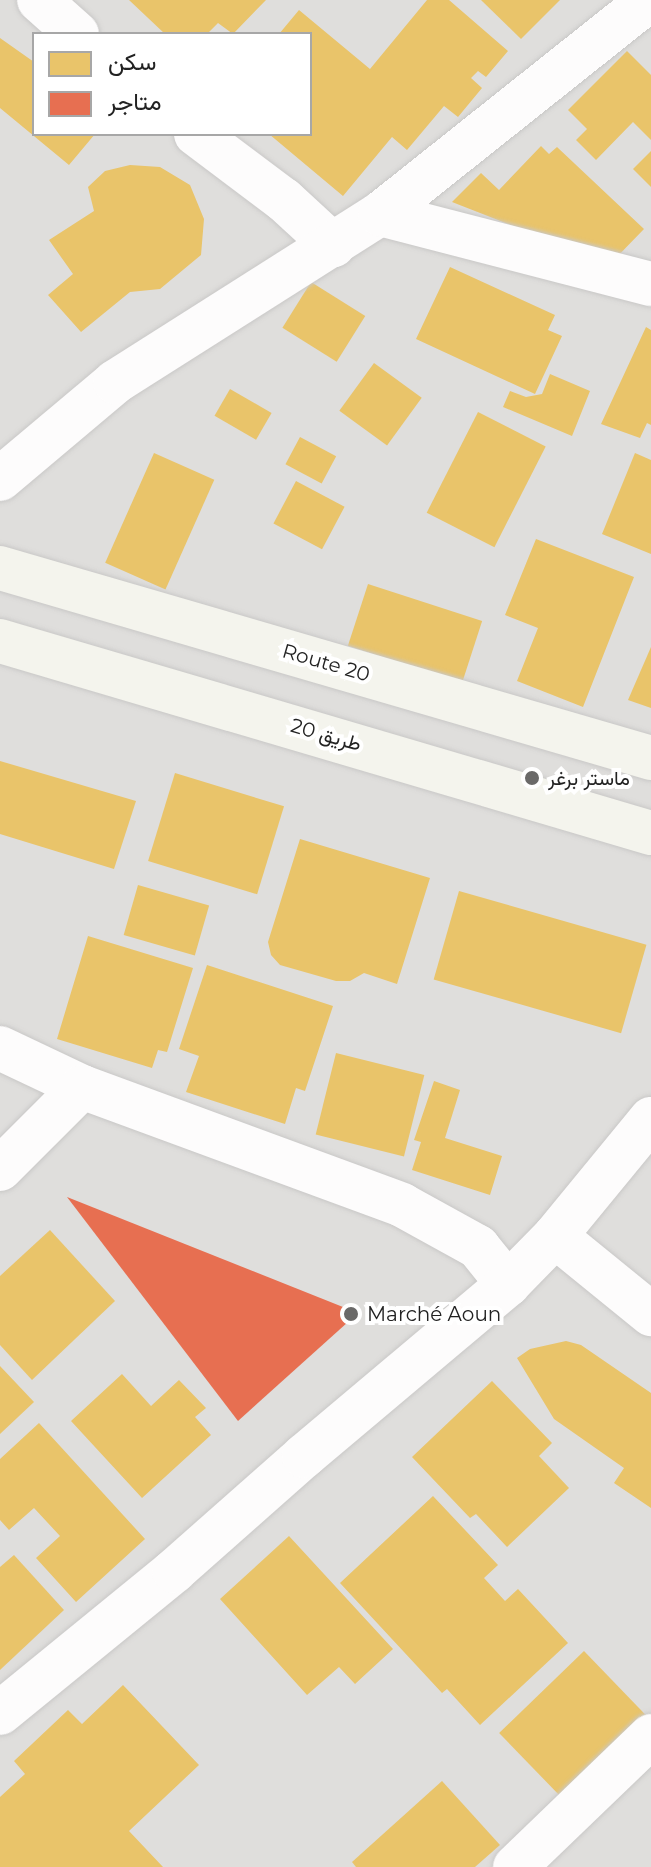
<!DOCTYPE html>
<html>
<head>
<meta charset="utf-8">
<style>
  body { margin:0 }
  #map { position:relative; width:651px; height:1867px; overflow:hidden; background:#f0eeeb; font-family:Montserrat,Vazirmatn,sans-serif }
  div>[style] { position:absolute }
  .residential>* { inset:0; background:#dfdedc }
  .homes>* { inset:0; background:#e9c46a; transform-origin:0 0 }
  .shops>* { inset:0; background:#e76f51 }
  .roads { filter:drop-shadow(0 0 2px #c9c8c7) drop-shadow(0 0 2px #c9c8c7) }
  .minor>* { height:44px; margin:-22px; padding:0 22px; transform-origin:22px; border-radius:22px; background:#fdfcfc }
  .tertiary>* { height:44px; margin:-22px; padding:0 22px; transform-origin:22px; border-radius:22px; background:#fdfcfc }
  .secondary>* { height:44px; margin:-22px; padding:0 22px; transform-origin:22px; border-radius:22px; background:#f4f4ed }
  .dots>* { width:22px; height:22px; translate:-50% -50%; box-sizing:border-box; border:4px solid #fff; border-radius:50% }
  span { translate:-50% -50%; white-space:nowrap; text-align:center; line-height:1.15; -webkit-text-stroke:8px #fff; paint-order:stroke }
  .street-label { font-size:20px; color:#222 }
  .poi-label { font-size:20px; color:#222 }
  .left { translate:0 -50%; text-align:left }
  .legend { position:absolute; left:32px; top:32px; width:280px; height:104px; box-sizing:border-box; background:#fff; border:2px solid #a7a7a7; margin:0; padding:10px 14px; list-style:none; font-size:24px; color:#222 }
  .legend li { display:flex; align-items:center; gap:16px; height:40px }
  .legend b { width:40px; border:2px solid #a7a7a7 }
</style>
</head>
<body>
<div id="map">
  <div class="residential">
    <div style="clip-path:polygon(evenodd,0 0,651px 0,651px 1867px,0 1867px,0 0,34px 34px,310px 34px,310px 134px,34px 134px,34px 34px)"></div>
  </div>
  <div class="homes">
    <div style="clip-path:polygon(129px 0,266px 0,233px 34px,218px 23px,207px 34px,165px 34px)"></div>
    <div style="clip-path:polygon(427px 0,449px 0,508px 51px,486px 77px,478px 71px,471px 78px,482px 88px,458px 117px,444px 106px,407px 150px,392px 137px,343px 196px,269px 134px,310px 134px,310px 34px,279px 34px,299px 10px,370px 69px)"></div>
    <div style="clip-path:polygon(481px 0,560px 0,521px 39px)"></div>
    <div style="clip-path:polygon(0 38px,34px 62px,34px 134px,95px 134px,69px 165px,0 108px)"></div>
    <div style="clip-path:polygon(627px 51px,651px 75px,651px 140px,633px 122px,596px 160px,576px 140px,587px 129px,568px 110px)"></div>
    <div style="clip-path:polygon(541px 146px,549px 154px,557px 147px,644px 229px,610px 264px,452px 202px,481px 173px,499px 190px)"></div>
    <div style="clip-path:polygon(651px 151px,651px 187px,633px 169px)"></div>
    <div style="clip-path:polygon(130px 165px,160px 167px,190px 185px,204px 219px,201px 255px,160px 289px,130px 292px,81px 332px,48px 295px,73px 274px,49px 240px,94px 211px,88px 187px,105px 171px)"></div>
    <div style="clip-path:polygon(450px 267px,555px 315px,548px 330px,562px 336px,535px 394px,416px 339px)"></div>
    <div style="left:311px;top:282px;width:64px;height:54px;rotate:32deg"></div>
    <div style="clip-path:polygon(646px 327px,651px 330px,651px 425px,647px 423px,640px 438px,601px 424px)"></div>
    <div style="left:374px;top:363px;width:59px;height:59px;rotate:36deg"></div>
    <div style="clip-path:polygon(550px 374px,590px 391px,572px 436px,503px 407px,510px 391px,526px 397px,542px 394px)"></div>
    <div style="left:230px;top:389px;width:48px;height:31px;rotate:30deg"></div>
    <div style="left:478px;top:412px;width:76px;height:113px;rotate:27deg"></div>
    <div style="left:300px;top:437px;width:41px;height:31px;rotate:28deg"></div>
    <div style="left:154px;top:453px;width:66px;height:120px;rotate:24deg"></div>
    <div style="clip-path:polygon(635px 453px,651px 460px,651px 554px,602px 534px)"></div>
    <div style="left:296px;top:481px;width:55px;height:48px;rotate:28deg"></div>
    <div style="clip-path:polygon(536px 539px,634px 577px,583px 707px,517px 681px,538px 628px,505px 615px)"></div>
    <div style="left:368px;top:584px;width:120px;height:65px;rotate:18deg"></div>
    <div style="clip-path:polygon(651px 647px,651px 708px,628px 700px)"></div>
    <div style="clip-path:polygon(0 761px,136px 801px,114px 869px,0 834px)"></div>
    <div style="left:175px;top:773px;width:114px;height:92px;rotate:17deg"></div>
    <div style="clip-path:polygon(300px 839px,430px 878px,397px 984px,364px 973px,350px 981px,336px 981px,280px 965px,271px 955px,268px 942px)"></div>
    <div style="left:138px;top:885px;width:74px;height:52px;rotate:16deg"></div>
    <div style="left:459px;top:891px;width:195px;height:92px;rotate:16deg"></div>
    <div style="clip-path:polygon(88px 936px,193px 968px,167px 1052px,158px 1050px,152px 1068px,57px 1039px)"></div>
    <div style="clip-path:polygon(207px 965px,333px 1006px,305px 1091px,296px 1088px,285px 1124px,186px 1092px,199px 1056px,179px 1049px)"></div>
    <div style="left:336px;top:1053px;width:91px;height:84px;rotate:14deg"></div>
    <div style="clip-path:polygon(434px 1081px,460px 1090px,445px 1138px,502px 1156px,490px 1195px,412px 1170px,421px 1142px,414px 1140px)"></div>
    <div style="clip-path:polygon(50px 1230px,115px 1301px,32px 1380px,0 1345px,0 1276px)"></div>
    <div style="clip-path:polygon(566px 1341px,581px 1345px,651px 1393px,651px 1508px,614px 1483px,624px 1468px,554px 1419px,517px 1358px,530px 1349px)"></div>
    <div style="clip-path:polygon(0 1366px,34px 1402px,0 1434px)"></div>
    <div style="clip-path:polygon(122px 1374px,151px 1406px,179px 1380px,206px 1408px,195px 1417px,211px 1435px,142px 1498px,71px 1421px)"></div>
    <div style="clip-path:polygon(492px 1381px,552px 1443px,539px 1456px,569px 1488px,507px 1547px,476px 1514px,470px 1518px,412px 1457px)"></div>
    <div style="clip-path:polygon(39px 1423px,145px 1539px,76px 1602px,36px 1558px,60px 1536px,34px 1508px,9px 1530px,0 1520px,0 1459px)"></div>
    <div style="clip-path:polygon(433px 1496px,498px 1565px,484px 1578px,505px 1601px,518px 1589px,568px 1643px,480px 1725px,447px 1689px,442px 1693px,340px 1583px)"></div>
    <div style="clip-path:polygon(289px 1536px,393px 1649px,355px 1684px,339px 1667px,307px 1695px,220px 1599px)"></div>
    <div style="clip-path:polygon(14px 1555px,64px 1610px,0 1670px,0 1567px)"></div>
    <div style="left:584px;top:1651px;width:93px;height:118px;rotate:46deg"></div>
    <div style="clip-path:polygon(123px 1685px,199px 1765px,129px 1831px,163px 1867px,0 1867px,0 1797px,25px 1774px,14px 1761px,68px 1710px,82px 1724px)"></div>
    <div style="clip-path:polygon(442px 1781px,500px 1845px,475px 1867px,356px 1867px,352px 1862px)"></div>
  </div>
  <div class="shops">
    <div style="clip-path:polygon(67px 1197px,358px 1313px,238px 1421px)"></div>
  </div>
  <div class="roads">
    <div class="minor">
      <div style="left:39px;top:0;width:51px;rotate:41.8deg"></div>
      <div style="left:196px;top:134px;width:110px;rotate:36.9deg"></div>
      <div style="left:284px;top:200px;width:67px;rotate:42.6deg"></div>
      <div style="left:380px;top:214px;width:280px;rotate:14.5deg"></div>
      <div style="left:0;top:479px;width:150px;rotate:-40.1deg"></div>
      <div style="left:115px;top:382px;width:314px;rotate:-32.4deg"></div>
      <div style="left:380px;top:214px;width:344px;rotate:-38.5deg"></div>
      <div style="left:0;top:1048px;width:91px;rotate:25.4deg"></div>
      <div style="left:82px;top:1087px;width:341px;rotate:20.2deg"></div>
      <div style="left:402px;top:1205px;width:87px;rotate:28.9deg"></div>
      <div style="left:478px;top:1247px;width:48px;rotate:51deg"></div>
      <div style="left:0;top:1169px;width:116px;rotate:-45deg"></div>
      <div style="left:0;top:1713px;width:225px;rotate:-39.2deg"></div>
      <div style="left:174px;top:1571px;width:174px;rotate:-41.5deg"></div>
      <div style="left:304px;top:1456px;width:267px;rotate:-40.1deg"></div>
      <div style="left:508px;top:1284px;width:67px;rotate:-45.6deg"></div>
      <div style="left:515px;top:1867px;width:189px;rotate:-43.9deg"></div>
    </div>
    <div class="tertiary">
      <div style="left:651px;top:1119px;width:151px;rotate:129.4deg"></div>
      <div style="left:555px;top:1236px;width:124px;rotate:39.1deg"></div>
    </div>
    <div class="secondary">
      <div style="left:0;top:568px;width:678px;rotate:16.27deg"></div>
      <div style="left:0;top:641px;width:679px;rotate:16.43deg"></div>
    </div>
  </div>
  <div class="dots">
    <div style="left:532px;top:778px;background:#6a6968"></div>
    <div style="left:351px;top:1314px;background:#6a6968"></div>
  </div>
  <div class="street-label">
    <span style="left:326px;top:663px;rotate:16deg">Route 20</span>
    <span style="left:326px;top:735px;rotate:16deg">طريق 20</span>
  </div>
  <div class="poi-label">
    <span class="left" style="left:548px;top:778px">ماستر برغر</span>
    <span class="left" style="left:367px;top:1314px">Marché Aoun</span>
  </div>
  <ul class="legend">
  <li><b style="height:22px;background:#e9c46a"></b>سكن</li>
  <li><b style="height:22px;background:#e76f51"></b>متاجر</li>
  </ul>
</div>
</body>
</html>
